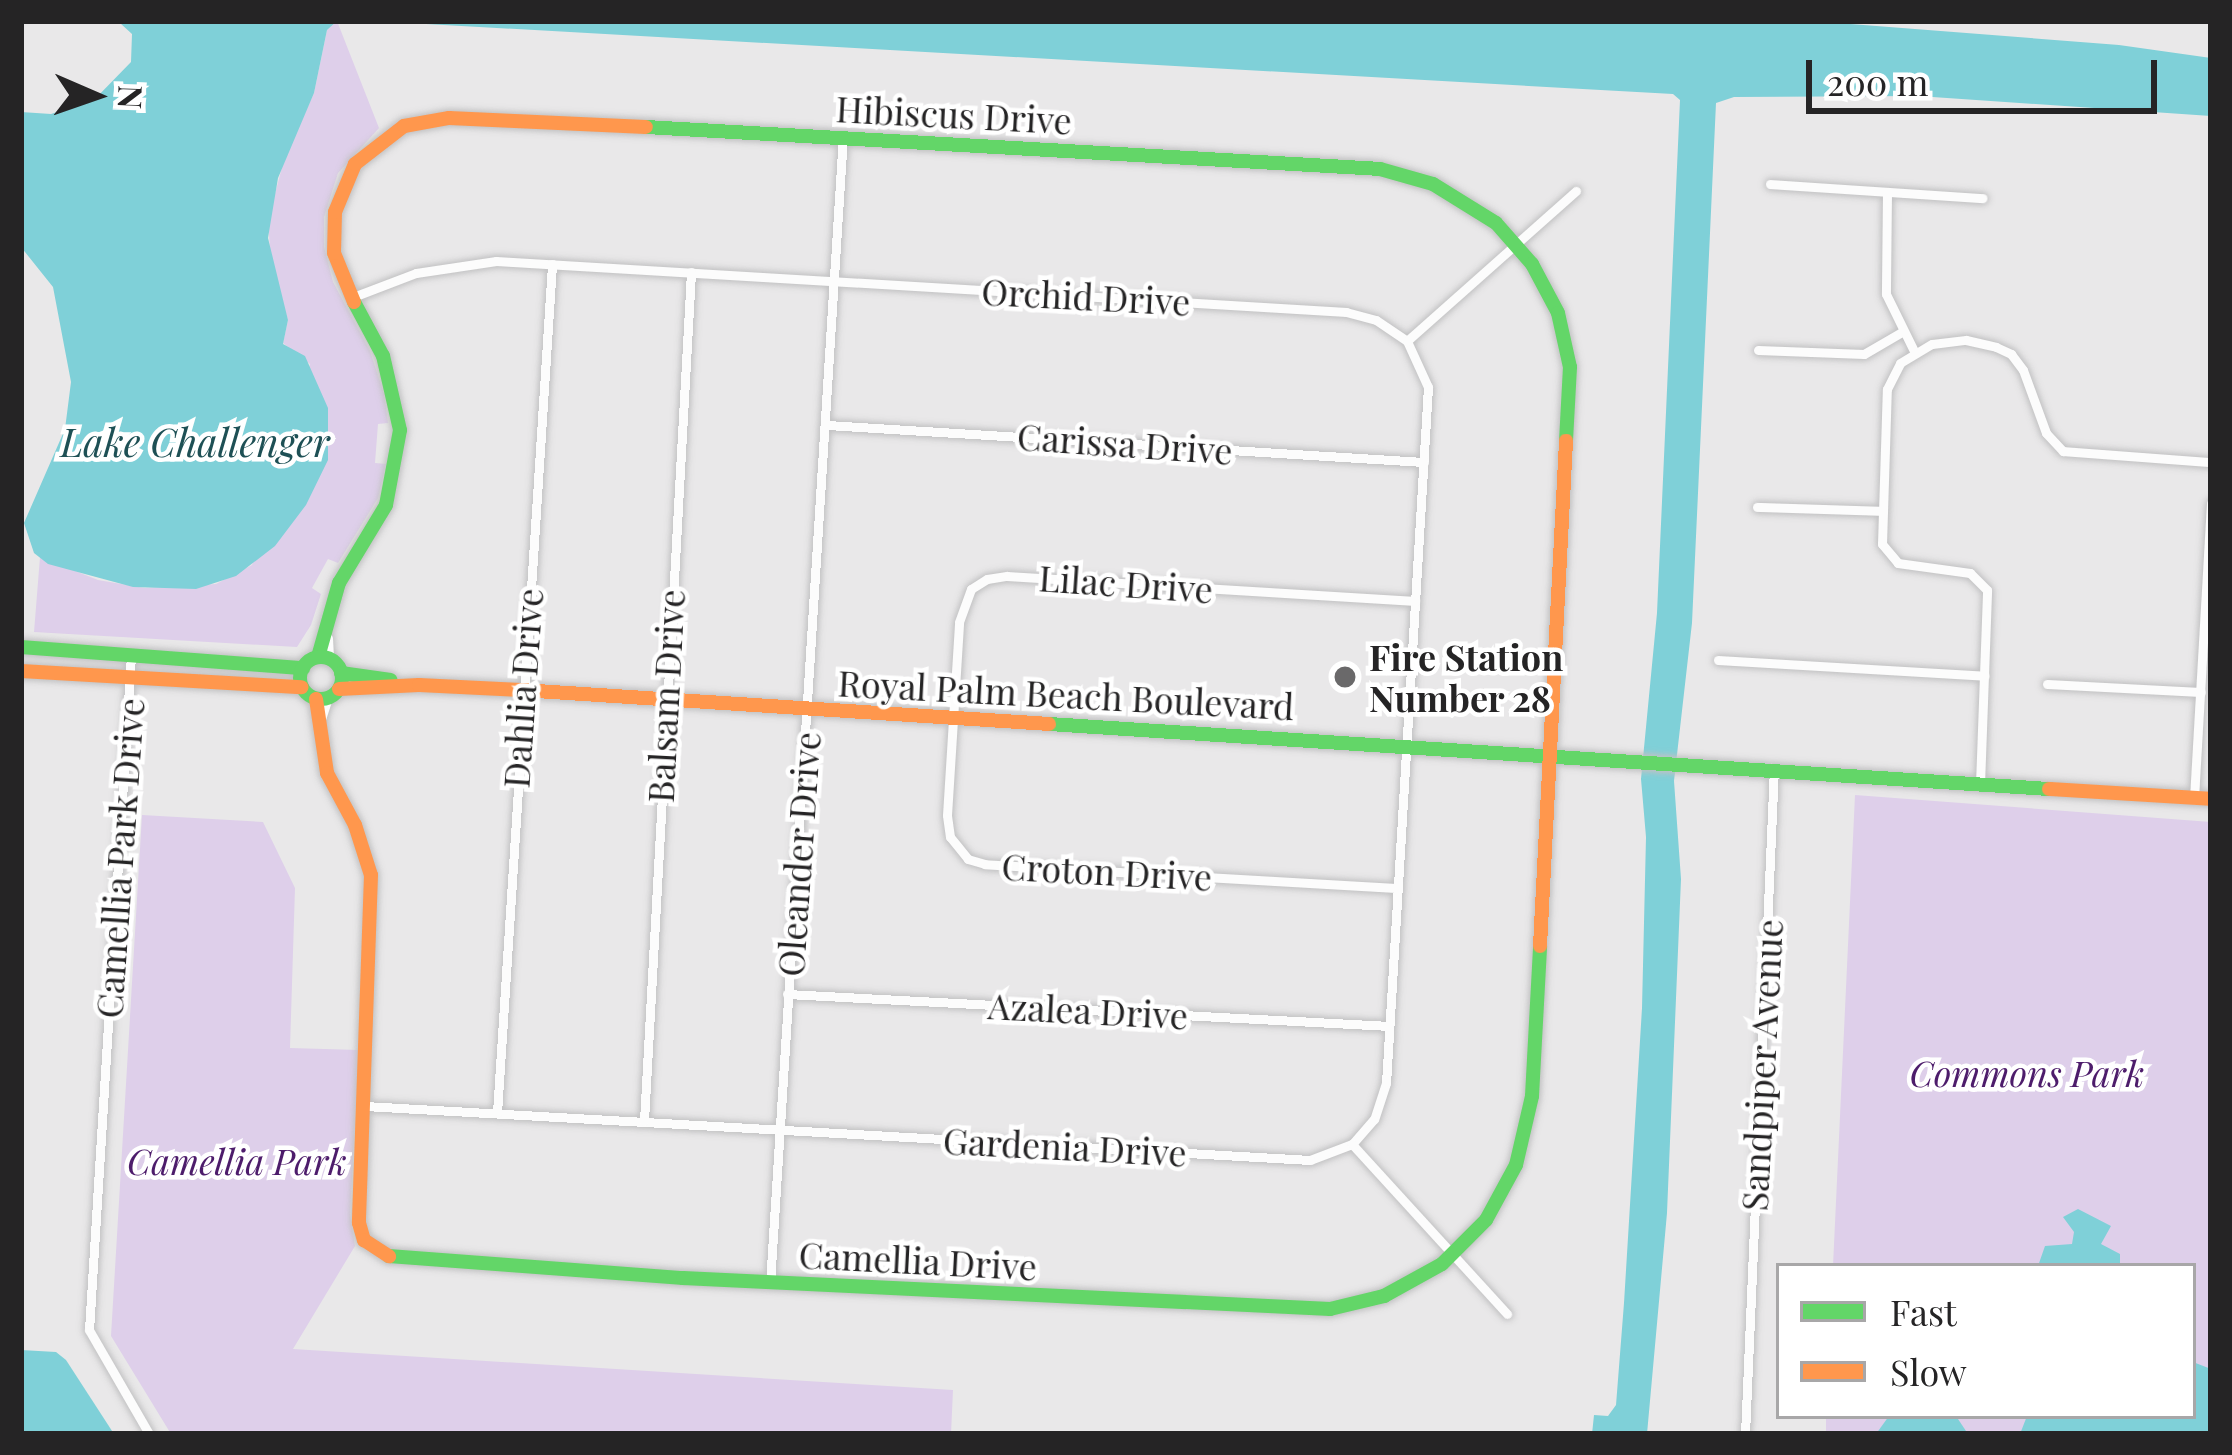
<!DOCTYPE html>
<html>
<head>
<meta charset="utf-8">
<style>
  body { margin:0 }
  #map { position:relative; width:2232px; height:1455px; overflow:hidden; background:#e9e8e9; font-family:"Playfair Display",serif }
  div>[style] { position:absolute }
  .green>* { inset:0; background:#decfea }
  .water>* { inset:0; background:#7fd0d8 }
  .roads { filter:drop-shadow(0 0 3px #c1c1c2) drop-shadow(0 0 3px #c1c1c2) }
  .street>* { height:9px; margin:-4.5px; padding:0 4.5px; transform-origin:4.5px; border-radius:4.5px; background:#fcfcfc }
  .fast>* { height:14px; margin:-7px; padding:0 7px; transform-origin:7px; border-radius:7px; background:#63d668 }
  .fast>.ring { margin:-7px; padding:0; box-sizing:content-box; background:none; border:14px solid #63d668; border-radius:50% }
  .slow>* { height:14px; margin:-7px; padding:0 7px; transform-origin:7px; border-radius:7px; background:#ff974d }
  .dots>* { width:33px; height:33px; translate:-50% -50%; box-sizing:border-box; border:6px solid #fff; border-radius:50% }
  span { translate:-50% -50%; white-space:nowrap; text-align:center; line-height:1.15; -webkit-text-stroke:9px #fff; paint-order:stroke }
  .street-label { font-size:36px; color:#252425 }
  .poi-label { font-size:36px; color:#252425; font-weight:700 }
  .left { translate:0 -50%; text-align:left }
  .park-label { font-size:36px; color:#4d1c6b; font-style:italic }
  .water-label { font-size:39px; color:#1e5055; font-style:italic }
  .frame { position:absolute; inset:0; border:24px solid #252425; pointer-events:none }
  .legend { position:absolute; left:1776px; top:1263px; width:420px; height:156px; box-sizing:border-box; background:#fff; border:3px solid #a8a7a8; margin:0; padding:15px 21px; list-style:none; font-size:36px; color:#252425 }
  .legend li { display:flex; align-items:center; gap:24px; height:60px }
  .legend b { width:60px; border:3px solid #a8a7a8 }
  .north { position:absolute; left:36px; top:36px; width:120px; height:120px; -webkit-text-stroke:9px #fff; paint-order:stroke; rotate:92deg; font-size:33px; font-weight:700; line-height:48px; text-align:center; color:#252425 }
  .north::after { content:''; display:block; margin:auto; width:42px; height:54px; background:#252425; clip-path:polygon(50% 0,100% 100%,50% 72%,0 100%) }
  .scale { position:absolute; left:1806px; top:60px; width:351px; height:54px; box-sizing:border-box; border:6px solid #252425; border-top:0; padding-left:15px; font-size:36px; line-height:42px; white-space:nowrap; color:#252425; -webkit-text-stroke:9px #fff; paint-order:stroke }
</style>
</head>
<body>
<div id="map">
  <div class="green">
    <div style="clip-path:polygon(337px 21px,379px 128px,338px 173px,324px 217px,324px 247px,333px 282px,370px 351px,384px 394px,388px 423px,378px 424px,375px 463px,386px 464px,378px 498px,338px 563px,328px 559px,312px 588px,321px 594px,311px 625px,297px 647px,34px 632px,40px 557px,98px 580px,145px 588px,216px 584px,252px 565px,310px 364px,283px 343px,288px 320px,271px 264px,268px 220px,285px 156px,314px 93px,327px 30px)"></div>
    <div style="clip-path:polygon(1855px 795px,2211px 822px,2211px 1434px,1826px 1434px,1826px 1416px,2193px 1416px,2193px 1266px,1833px 1266px)"></div>
    <div style="clip-path:polygon(142px 815px,263px 822px,295px 888px,290px 1048px,359px 1050px,350px 1214px,355px 1246px,293px 1349px,953px 1390px,951px 1434px,171px 1434px,111px 1336px)"></div>
  </div>
  <div class="water">
    <div style="clip-path:polygon(104px 21px,337px 21px,327px 30px,314px 93px,278px 178px,268px 238px,288px 320px,283px 344px,305px 356px,328px 408px,328px 460px,306px 505px,275px 546px,236px 576px,196px 589px,133px 587px,48px 564px,34px 553px,24px 523px,65px 429px,71px 382px,53px 287px,21px 247px,21px 112px,51px 114px,94px 100px,131px 62px,132px 34px,120px 23px)"></div>
    <div style="clip-path:polygon(373px 21px,1812px 21px,2119px 45px,2211px 58px,2211px 116px,1918px 96px,1734px 97px,1716px 103px,1692px 623px,1674px 781px,1681px 879px,1667px 1213px,1647px 1434px,1592px 1434px,1594px 1415px,1608px 1416px,1616px 1405px,1624px 1303px,1642px 1008px,1646px 837px,1641px 779px,1657px 613px,1680px 100px,1673px 94px)"></div>
    <div style="clip-path:polygon(2078px 1209px,2111px 1226px,2101px 1244px,2120px 1254px,2120px 1266px,2038px 1266px,2045px 1246px,2072px 1244px,2074px 1232px,2063px 1217px)"></div>
    <div style="clip-path:polygon(21px 1350px,56px 1352px,66px 1360px,114px 1434px,21px 1434px)"></div>
    <div style="clip-path:polygon(2193px 1362px,2211px 1369px,2211px 1434px,2020px 1434px,2027px 1416px,2193px 1416px)"></div>
    <div style="clip-path:polygon(1889px 1416px,1956px 1416px,1968px 1434px,1876px 1434px)"></div>
  </div>
  <div class="roads">
    <div class="street">
      <div style="left:1770px;top:184px;width:213px;rotate:3.8deg"></div>
      <div style="left:1887px;top:192px;width:102px;rotate:90.6deg"></div>
      <div style="left:1886px;top:294px;width:64px;rotate:63.8deg"></div>
      <div style="left:353px;top:297px;width:67px;rotate:-20.9deg"></div>
      <div style="left:416px;top:273px;width:81px;rotate:-8.5deg"></div>
      <div style="left:496px;top:261px;width:852px;rotate:3.43deg"></div>
      <div style="left:1346px;top:312px;width:31px;rotate:15deg"></div>
      <div style="left:1376px;top:320px;width:37px;rotate:34deg"></div>
      <div style="left:1407px;top:341px;width:51px;rotate:65.5deg"></div>
      <div style="left:1428px;top:387px;width:697px;rotate:93.45deg"></div>
      <div style="left:1386px;top:1083px;width:38px;rotate:108deg"></div>
      <div style="left:1374px;top:1119px;width:33px;rotate:131deg"></div>
      <div style="left:1352px;top:1144px;width:45px;rotate:159.1deg"></div>
      <div style="left:1310px;top:1160px;width:947px;rotate:-176.73deg"></div>
      <div style="left:1407px;top:341px;width:226px;rotate:-41.6deg"></div>
      <div style="left:1758px;top:350px;width:106px;rotate:2.2deg"></div>
      <div style="left:1864px;top:354px;width:42px;rotate:-30.3deg"></div>
      <div style="left:827px;top:425px;width:598px;rotate:3.55deg"></div>
      <div style="left:1757px;top:507px;width:125px;rotate:1.8deg"></div>
      <div style="left:328px;top:638px;width:20px;rotate:87deg"></div>
      <div style="left:131px;top:655px;width:676px;rotate:93.56deg"></div>
      <div style="left:89px;top:1330px;width:120px;rotate:60deg"></div>
      <div style="left:1718px;top:660px;width:267px;rotate:3.4deg"></div>
      <div style="left:2047px;top:684px;width:154px;rotate:3deg"></div>
      <div style="left:321px;top:719px;width:22px;rotate:-72deg"></div>
      <div style="left:1980px;top:784px;width:194px;rotate:-87.9deg"></div>
      <div style="left:1987px;top:590px;width:24px;rotate:-135deg"></div>
      <div style="left:1970px;top:573px;width:73px;rotate:-172.1deg"></div>
      <div style="left:1898px;top:563px;width:25px;rotate:-130deg"></div>
      <div style="left:1882px;top:544px;width:155px;rotate:-88.2deg"></div>
      <div style="left:1887px;top:389px;width:29px;rotate:-63deg"></div>
      <div style="left:1900px;top:363px;width:37px;rotate:-31deg"></div>
      <div style="left:1932px;top:344px;width:34px;rotate:-7deg"></div>
      <div style="left:1966px;top:340px;width:31px;rotate:13deg"></div>
      <div style="left:1996px;top:347px;width:17px;rotate:25deg"></div>
      <div style="left:2011px;top:354px;width:20px;rotate:53deg"></div>
      <div style="left:2023px;top:370px;width:67px;rotate:69.9deg"></div>
      <div style="left:2046px;top:433px;width:25px;rotate:47deg"></div>
      <div style="left:2063px;top:451px;width:148px;rotate:4.3deg"></div>
      <div style="left:2194px;top:798px;width:295px;rotate:-86.7deg"></div>
      <div style="left:1396px;top:888px;width:412px;rotate:-176.7deg"></div>
      <div style="left:985px;top:864px;width:18px;rotate:-164deg"></div>
      <div style="left:968px;top:859px;width:28px;rotate:-129deg"></div>
      <div style="left:950px;top:837px;width:22px;rotate:-98deg"></div>
      <div style="left:947px;top:815px;width:193px;rotate:-86.4deg"></div>
      <div style="left:959px;top:622px;width:35px;rotate:-70deg"></div>
      <div style="left:971px;top:589px;width:19px;rotate:-32deg"></div>
      <div style="left:987px;top:579px;width:20px;rotate:-9deg"></div>
      <div style="left:1007px;top:576px;width:409px;rotate:3.5deg"></div>
      <div style="left:787px;top:994px;width:603px;rotate:3.04deg"></div>
      <div style="left:497px;top:1113px;width:851px;rotate:-86.29deg"></div>
      <div style="left:644px;top:1121px;width:850px;rotate:-86.83deg"></div>
      <div style="left:1352px;top:1144px;width:230px;rotate:47.6deg"></div>
      <div style="left:770px;top:1283px;width:1148px;rotate:-86.36deg"></div>
      <div style="left:1745px;top:1434px;width:667px;rotate:-87.51deg"></div>
    </div>
    <div class="fast">
      <div style="left:646px;top:127px;width:735px;rotate:3.27deg"></div>
      <div style="left:1380px;top:169px;width:55px;rotate:15.8deg"></div>
      <div style="left:1433px;top:184px;width:74px;rotate:31.8deg"></div>
      <div style="left:1496px;top:223px;width:55px;rotate:48.7deg"></div>
      <div style="left:1532px;top:264px;width:55px;rotate:62deg"></div>
      <div style="left:1558px;top:313px;width:55px;rotate:77.5deg"></div>
      <div style="left:1570px;top:367px;width:74px;rotate:93.1deg"></div>
      <div style="left:21px;top:647px;width:283px;rotate:4.3deg"></div>
      <div style="left:318px;top:657px;width:77px;rotate:-74.2deg"></div>
      <div style="left:339px;top:583px;width:91px;rotate:-58.9deg"></div>
      <div style="left:386px;top:505px;width:76px;rotate:-79.4deg"></div>
      <div style="left:400px;top:430px;width:76px;rotate:-102.9deg"></div>
      <div style="left:383px;top:356px;width:61px;rotate:-118.2deg"></div>
      <div class="ring" style="left:300px;top:657px;width:28px;height:28px"></div>
      <div style="left:341px;top:673px;width:50px;rotate:8deg"></div>
      <div style="left:1049px;top:724px;width:1002px;rotate:3.72deg"></div>
      <div style="left:389px;top:1256px;width:295px;rotate:4.3deg"></div>
      <div style="left:683px;top:1278px;width:648px;rotate:2.74deg"></div>
      <div style="left:1330px;top:1309px;width:56px;rotate:-13.5deg"></div>
      <div style="left:1384px;top:1296px;width:66px;rotate:-28.9deg"></div>
      <div style="left:1442px;top:1264px;width:62px;rotate:-45deg"></div>
      <div style="left:1486px;top:1220px;width:63px;rotate:-61.4deg"></div>
      <div style="left:1516px;top:1165px;width:71px;rotate:-76.9deg"></div>
      <div style="left:1532px;top:1096px;width:150px;rotate:-86.9deg"></div>
    </div>
    <div class="slow">
      <div style="left:354px;top:302px;width:53px;rotate:-112.2deg"></div>
      <div style="left:334px;top:253px;width:41px;rotate:-88.6deg"></div>
      <div style="left:335px;top:212px;width:52px;rotate:-67.4deg"></div>
      <div style="left:355px;top:164px;width:62px;rotate:-37.8deg"></div>
      <div style="left:404px;top:126px;width:46px;rotate:-10.1deg"></div>
      <div style="left:449px;top:118px;width:197px;rotate:2.6deg"></div>
      <div style="left:21px;top:671px;width:281px;rotate:3.3deg"></div>
      <div style="left:339px;top:689px;width:80px;rotate:-2.9deg"></div>
      <div style="left:419px;top:685px;width:102px;rotate:2.8deg"></div>
      <div style="left:521px;top:690px;width:529px;rotate:3.68deg"></div>
      <div style="left:316px;top:699px;width:75px;rotate:81.5deg"></div>
      <div style="left:327px;top:773px;width:59px;rotate:61.7deg"></div>
      <div style="left:355px;top:825px;width:52px;rotate:72.3deg"></div>
      <div style="left:371px;top:875px;width:348px;rotate:92deg"></div>
      <div style="left:359px;top:1223px;width:18px;rotate:74deg"></div>
      <div style="left:364px;top:1240px;width:30px;rotate:33deg"></div>
      <div style="left:2049px;top:789px;width:162px;rotate:3.5deg"></div>
      <div style="left:1540px;top:946px;width:506px;rotate:-87.05deg"></div>
    </div>
  </div>
  <div class="dots">
    <div style="left:1345px;top:677px;background:#6a696a"></div>
  </div>
  <div class="street-label">
    <span style="left:954px;top:114px;rotate:3deg">Hibiscus Drive</span>
    <span style="left:1086px;top:296px;rotate:3deg">Orchid Drive</span>
    <span style="left:1125px;top:443px;rotate:4deg">Carissa Drive</span>
    <span style="left:1126px;top:583px;rotate:4deg">Lilac Drive</span>
    <span style="left:522px;top:688px;rotate:-86deg">Dahlia Drive</span>
    <span style="left:1066px;top:694px;rotate:3deg">Royal Palm Beach Boulevard</span>
    <span style="left:665px;top:696px;rotate:-87deg">Balsam Drive</span>
    <span style="left:798px;top:854px;rotate:-86deg">Oleander Drive</span>
    <span style="left:119px;top:858px;rotate:-86deg">Camellia Park Drive</span>
    <span style="left:1107px;top:871px;rotate:3deg">Croton Drive</span>
    <span style="left:1088px;top:1010px;rotate:3deg">Azalea Drive</span>
    <span style="left:1761px;top:1065px;rotate:-87deg">Sandpiper Avenue</span>
    <span style="left:1065px;top:1146px;rotate:3deg">Gardenia Drive</span>
    <span style="left:918px;top:1260px;rotate:3deg">Camellia Drive</span>
  </div>
  <div class="poi-label">
    <span class="left" style="left:1369px;top:677px">Fire Station<br>Number 28</span>
  </div>
  <div class="park-label">
    <span style="left:2027px;top:1073px">Commons Park</span>
    <span style="left:237px;top:1161px">Camellia Park</span>
  </div>
  <div class="water-label">
    <span style="left:195px;top:441px">Lake Challenger</span>
  </div>
  <div class="frame"></div>
  <ul class="legend">
  <li><b style="height:15px;background:#63d668"></b>Fast</li>
  <li><b style="height:15px;background:#ff974d"></b>Slow</li>
  </ul>
  <div class="north">N</div>
  <div class="scale">200 m</div>
</div>
</body>
</html>
